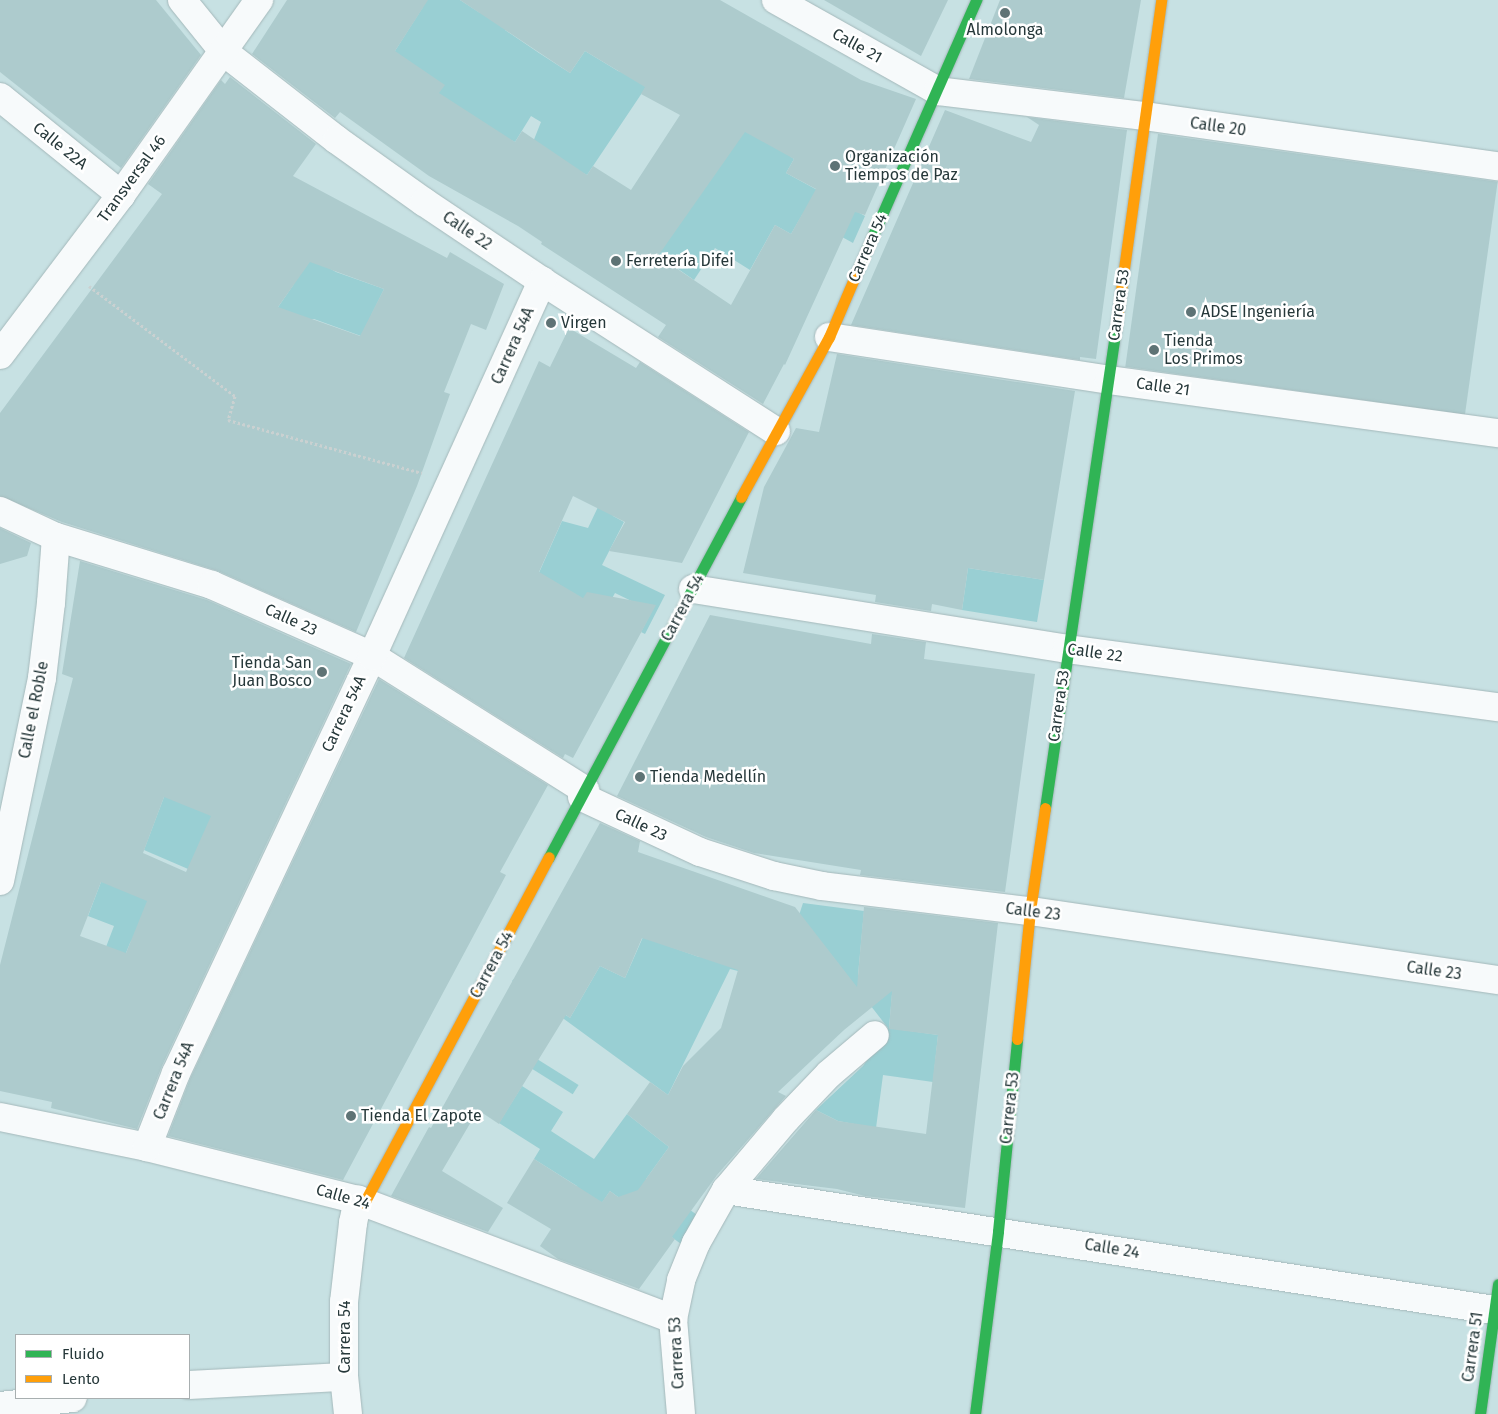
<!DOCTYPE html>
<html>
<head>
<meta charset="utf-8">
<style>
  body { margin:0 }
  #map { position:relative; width:1498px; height:1414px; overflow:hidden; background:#c7e1e3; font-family:"Fira Sans",sans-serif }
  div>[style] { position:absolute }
  .green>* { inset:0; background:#99cfd3; transform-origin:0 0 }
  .building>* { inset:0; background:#adcbcd; transform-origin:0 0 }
  .path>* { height:3px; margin-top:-1.5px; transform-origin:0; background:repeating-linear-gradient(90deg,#cad1d1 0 2.5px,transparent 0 5px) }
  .roads { filter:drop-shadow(0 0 1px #a4b8ba) drop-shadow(0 0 1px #a4b8ba) }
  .street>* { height:28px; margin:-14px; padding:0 14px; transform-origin:14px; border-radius:14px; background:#f7fafb }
  .fast>* { height:11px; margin:-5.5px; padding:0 5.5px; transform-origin:5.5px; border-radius:5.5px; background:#30b455 }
  .slow>* { height:11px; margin:-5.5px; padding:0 5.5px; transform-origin:5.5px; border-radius:5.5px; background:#ff9f0a }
  .dots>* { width:14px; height:14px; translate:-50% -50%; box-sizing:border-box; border:2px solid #fff; border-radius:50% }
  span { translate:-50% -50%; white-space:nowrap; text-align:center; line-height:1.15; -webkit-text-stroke:5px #fff; paint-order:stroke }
  .poi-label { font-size:16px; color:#26383a }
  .left { translate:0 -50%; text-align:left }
  .right { translate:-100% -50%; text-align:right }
  .street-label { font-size:16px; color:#26383a }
  .legend { position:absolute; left:15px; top:1334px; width:175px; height:65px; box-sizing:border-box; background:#fff; border:1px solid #a8afb0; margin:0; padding:6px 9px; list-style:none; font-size:15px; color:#26383a }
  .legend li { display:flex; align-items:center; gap:10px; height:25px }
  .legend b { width:25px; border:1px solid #a8afb0 }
</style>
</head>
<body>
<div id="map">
  <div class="green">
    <div style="clip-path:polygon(413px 0,460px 0,480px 13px,528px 0,505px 30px,539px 53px,570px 73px,585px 51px,618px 71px,650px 81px,587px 175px,531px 147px,541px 122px,531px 116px,515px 142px,379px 76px,423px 7px)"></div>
    <div style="clip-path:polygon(734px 116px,794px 159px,786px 173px,865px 216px,853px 243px,802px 215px,791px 234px,775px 225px,750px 270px,715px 248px,694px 280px,658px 255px)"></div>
    <div style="clip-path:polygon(287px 244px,336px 272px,384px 289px,361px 336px,314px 319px,265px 326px,294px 284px)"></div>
    <div style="clip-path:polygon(607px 488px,613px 516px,624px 522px,602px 565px,665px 595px,645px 634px,641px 632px,652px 611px,615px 593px,605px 611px,538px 575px,562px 521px,588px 528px)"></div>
    <div style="clip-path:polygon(937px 564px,968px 568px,1044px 580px,1037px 622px,962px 610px,968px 568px)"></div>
    <div style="clip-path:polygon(237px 732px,202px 875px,144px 850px,164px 797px)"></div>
    <div style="clip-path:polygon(101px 882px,165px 887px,130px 943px,117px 975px,98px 968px,114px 926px,88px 916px)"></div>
    <div style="clip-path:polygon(803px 903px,864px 911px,858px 975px,893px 983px,889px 1028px,938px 1035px,933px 1082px,883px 1075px,876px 1128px,838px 1121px,816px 1110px,863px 1066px,888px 1028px,822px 943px,785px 958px)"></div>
    <div style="clip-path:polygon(643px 937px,699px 957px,703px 947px,746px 961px,738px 971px,730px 969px,668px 1095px,512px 981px,514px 979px,570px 1018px,600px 966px,625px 978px)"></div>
    <div style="left:537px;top:1059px;width:49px;height:11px;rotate:32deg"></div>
    <div style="clip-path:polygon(522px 1086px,563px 1112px,551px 1131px,594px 1159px,627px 1114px,669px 1147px,646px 1179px,700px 1217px,681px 1244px,610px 1191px,590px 1220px,577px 1186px,534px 1159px,540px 1149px,499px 1123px)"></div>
  </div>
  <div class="building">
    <div style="clip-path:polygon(0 0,156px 0,201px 55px,121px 168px,0 72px)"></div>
    <div style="clip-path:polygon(evenodd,287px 0,428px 0,395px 51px,445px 85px,439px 93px,515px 142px,522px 131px,587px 175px,593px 166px,631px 190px,680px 115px,641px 94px,645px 87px,585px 51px,570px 73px,460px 0,720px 0,861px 80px,916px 99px,865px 215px,855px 212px,785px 365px,784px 364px,763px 404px,658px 337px,666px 325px,541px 244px,542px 242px,518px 226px,429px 176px,340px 112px,335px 118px,252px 54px,287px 0,745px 132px,794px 159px,786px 173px,816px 189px,791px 234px,775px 225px,731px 305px,658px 256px,745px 132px)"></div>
    <div style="clip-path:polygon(824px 0,948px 0,921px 56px)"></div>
    <div style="clip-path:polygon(1000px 0,1141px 0,1124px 98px,969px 79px)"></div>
    <div style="clip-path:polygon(evenodd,230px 77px,316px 144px,293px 176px,447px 258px,450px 252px,504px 284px,486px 330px,471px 324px,444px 392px,450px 394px,417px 486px,356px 632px,218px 571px,62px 522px,0 496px,0 413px,162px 194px,148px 184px,221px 80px,225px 84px,230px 77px,310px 262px,384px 289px,360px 336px,278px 307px,310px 262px)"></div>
    <div style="clip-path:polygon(945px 110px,1031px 142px,1039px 125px,1027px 117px,1127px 130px,1096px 359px,1080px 357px,1080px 360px,851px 325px)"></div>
    <div style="left:1158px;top:134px;width:343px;height:235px;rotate:8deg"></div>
    <div style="clip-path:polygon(569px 328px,636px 368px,640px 362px,749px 432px,682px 563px,609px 551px,625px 522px,573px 496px,539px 572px,583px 598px,587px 592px,656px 605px,573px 758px,565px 754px,563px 758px,404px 658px,539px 361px,550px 367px)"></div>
    <div style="clip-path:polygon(837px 354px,1075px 391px,1044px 580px,968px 568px,962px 610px,932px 604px,931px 611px,875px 602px,876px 595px,743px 573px,764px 487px,796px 428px,819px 432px)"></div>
    <div style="clip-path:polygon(0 528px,31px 543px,27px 556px,0 564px)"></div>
    <div style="clip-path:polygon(evenodd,80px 561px,207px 600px,351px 664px,162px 1066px,137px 1129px,51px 1108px,52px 1102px,0 1091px,0 965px,73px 678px,62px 674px,80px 561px,164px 797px,211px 816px,186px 872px,143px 853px,164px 797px,80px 561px,101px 882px,147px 901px,126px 953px,80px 936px,101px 882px)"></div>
    <div style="clip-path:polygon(710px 615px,871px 644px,872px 634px,926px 642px,924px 659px,1035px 674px,1005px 892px,860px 875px,861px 870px,754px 853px,706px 837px,617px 796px)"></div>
    <div style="clip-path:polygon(379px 679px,548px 785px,500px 872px,506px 875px,343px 1180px,168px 1136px,190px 1079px)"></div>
    <div style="clip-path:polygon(600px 823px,640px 841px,638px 852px,795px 907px,857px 987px,864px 907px,998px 923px,965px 1208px,865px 1196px,837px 1189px,756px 1179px,816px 1110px,838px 1121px,926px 1134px,938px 1035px,889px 1029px,892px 991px,844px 1030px,778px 1092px,786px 1096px,717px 1175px,672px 1237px,675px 1239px,639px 1289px,558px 1259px,540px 1246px,551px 1229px,507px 1203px,534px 1159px,602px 1202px,610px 1191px,618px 1197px,638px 1190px,669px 1147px,627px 1114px,650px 1082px,668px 1095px,683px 1066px,721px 1028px,738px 970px,642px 938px,625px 978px,600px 966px,570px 1018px,566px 1015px,499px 1124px,478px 1110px,442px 1171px,503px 1208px,488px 1232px,391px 1196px,429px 1127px,431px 1128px)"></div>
  </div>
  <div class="path">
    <div style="left:89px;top:286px;width:183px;rotate:37deg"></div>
    <div style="left:235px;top:396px;width:25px;rotate:106deg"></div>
    <div style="left:228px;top:420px;width:201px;rotate:15.3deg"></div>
  </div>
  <div class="roads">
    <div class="street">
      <div style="left:182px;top:0;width:67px;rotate:51.1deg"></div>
      <div style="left:224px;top:52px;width:143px;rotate:37.9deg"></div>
      <div style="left:337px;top:140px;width:107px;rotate:35.5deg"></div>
      <div style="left:424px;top:202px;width:142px;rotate:33.8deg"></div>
      <div style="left:542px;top:281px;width:278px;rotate:32.7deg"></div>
      <div style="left:776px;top:0;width:186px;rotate:29.3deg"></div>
      <div style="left:938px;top:91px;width:209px;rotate:6.9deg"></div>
      <div style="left:1145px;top:116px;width:357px;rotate:8.1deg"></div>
      <div style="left:0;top:97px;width:156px;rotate:39deg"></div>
      <div style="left:829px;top:337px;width:283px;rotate:8.7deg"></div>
      <div style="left:1109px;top:380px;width:393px;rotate:7.8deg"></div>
      <div style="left:0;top:355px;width:201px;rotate:-52.9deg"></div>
      <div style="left:121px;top:195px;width:239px;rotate:-54.7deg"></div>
      <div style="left:0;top:511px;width:62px;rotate:24.9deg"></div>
      <div style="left:56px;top:537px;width:163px;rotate:17.1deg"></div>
      <div style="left:212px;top:585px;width:175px;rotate:23.9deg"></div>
      <div style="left:372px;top:656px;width:252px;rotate:32.2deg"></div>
      <div style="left:693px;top:589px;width:379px;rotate:9.1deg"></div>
      <div style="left:1067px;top:649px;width:435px;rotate:7.7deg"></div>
      <div style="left:582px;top:797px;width:130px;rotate:25deg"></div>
      <div style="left:700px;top:852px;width:78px;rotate:18deg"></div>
      <div style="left:774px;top:876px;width:49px;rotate:11.8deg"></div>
      <div style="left:822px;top:886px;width:209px;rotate:6.9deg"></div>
      <div style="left:1030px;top:911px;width:473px;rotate:8.4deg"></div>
      <div style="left:0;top:881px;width:207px;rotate:-78.3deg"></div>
      <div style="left:42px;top:678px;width:76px;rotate:-83.2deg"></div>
      <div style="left:51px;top:603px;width:66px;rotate:-85.7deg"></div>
      <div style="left:0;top:1117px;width:150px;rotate:11.5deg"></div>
      <div style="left:147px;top:1147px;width:218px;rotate:14.1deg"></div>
      <div style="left:358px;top:1200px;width:337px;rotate:20.7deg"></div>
      <div style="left:147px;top:1147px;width:79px;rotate:-68.6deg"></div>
      <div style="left:176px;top:1073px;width:461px;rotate:-64.8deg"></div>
      <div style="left:372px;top:656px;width:412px;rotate:-65.6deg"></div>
      <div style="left:726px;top:1190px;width:777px;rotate:8.88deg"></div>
      <div style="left:189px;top:1385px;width:155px;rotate:-3deg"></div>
      <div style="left:0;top:1406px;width:73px;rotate:-6.3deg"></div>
      <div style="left:348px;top:1414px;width:37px;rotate:-96deg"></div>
      <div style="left:344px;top:1377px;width:75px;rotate:-90deg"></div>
      <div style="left:344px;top:1302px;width:80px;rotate:-83.5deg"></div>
      <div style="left:353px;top:1223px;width:24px;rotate:-78deg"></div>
      <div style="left:681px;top:1414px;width:95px;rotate:-94.8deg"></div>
      <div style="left:673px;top:1319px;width:40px;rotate:-78deg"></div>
      <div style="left:681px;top:1280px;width:40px;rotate:-68deg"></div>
      <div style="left:696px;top:1243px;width:61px;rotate:-60.5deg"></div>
      <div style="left:726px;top:1190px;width:93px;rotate:-49.8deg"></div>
      <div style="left:786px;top:1119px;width:62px;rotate:-46.3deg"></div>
      <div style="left:829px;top:1074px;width:60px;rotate:-40.3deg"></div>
    </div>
    <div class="fast">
      <div style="left:859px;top:267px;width:292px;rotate:-66.3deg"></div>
      <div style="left:1045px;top:808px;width:487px;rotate:-81.6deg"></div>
      <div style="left:549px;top:857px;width:408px;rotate:-61.9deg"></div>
      <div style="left:975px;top:1414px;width:184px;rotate:-82.8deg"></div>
      <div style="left:998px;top:1231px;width:193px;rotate:-84.3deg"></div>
      <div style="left:1480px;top:1414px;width:131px;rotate:-82.1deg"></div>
    </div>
    <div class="slow">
      <div style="left:1116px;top:326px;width:329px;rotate:-82.1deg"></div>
      <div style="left:741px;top:497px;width:183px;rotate:-61.2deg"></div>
      <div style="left:829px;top:337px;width:76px;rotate:-66.8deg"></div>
      <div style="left:1017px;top:1039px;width:129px;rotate:-84.2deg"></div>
      <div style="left:1030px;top:911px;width:104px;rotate:-81.7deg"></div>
      <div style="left:364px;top:1203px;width:392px;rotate:-61.9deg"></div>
    </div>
  </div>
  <div class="dots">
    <div style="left:1005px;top:13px;background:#5e7375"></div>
    <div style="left:835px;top:166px;background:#5e7375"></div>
    <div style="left:616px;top:261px;background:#5e7375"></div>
    <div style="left:1191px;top:312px;background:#5e7375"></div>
    <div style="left:551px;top:323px;background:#5e7375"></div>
    <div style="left:1154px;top:350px;background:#5e7375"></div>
    <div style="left:322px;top:672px;background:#5e7375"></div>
    <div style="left:640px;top:777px;background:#5e7375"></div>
    <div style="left:351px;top:1116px;background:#5e7375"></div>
  </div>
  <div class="poi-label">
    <span style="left:1005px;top:30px">Almolonga</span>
    <span class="left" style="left:845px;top:166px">Organización<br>Tiempos de Paz</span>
    <span class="left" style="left:626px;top:261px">Ferretería Difei</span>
    <span class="left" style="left:1201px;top:312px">ADSE Ingeniería</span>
    <span class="left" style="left:561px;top:323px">Virgen</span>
    <span class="left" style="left:1164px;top:350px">Tienda<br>Los Primos</span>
    <span class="right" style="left:312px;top:672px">Tienda San<br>Juan Bosco</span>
    <span class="left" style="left:650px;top:777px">Tienda Medellín</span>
    <span class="left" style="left:361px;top:1116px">Tienda El Zapote</span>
  </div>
  <div class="street-label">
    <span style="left:857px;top:46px;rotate:29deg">Calle 21</span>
    <span style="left:1218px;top:127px;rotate:8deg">Calle 20</span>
    <span style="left:60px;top:146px;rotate:39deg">Calle 22A</span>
    <span style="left:132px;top:179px;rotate:-54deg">Transversal 46</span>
    <span style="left:467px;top:231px;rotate:34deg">Calle 22</span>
    <span style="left:868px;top:248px;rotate:-66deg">Carrera 54</span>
    <span style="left:1119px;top:305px;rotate:-82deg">Carrera 53</span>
    <span style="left:513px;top:346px;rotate:-66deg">Carrera 54A</span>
    <span style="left:1163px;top:387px;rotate:8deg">Calle 21</span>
    <span style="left:683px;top:608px;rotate:-62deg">Carrera 54</span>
    <span style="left:291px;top:620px;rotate:24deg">Calle 23</span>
    <span style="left:1095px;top:653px;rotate:8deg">Calle 22</span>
    <span style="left:1059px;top:706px;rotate:-82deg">Carrera 53</span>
    <span style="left:34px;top:710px;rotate:-79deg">Calle el Roble</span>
    <span style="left:344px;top:714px;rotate:-65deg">Carrera 54A</span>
    <span style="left:641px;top:825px;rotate:25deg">Calle 23</span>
    <span style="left:1033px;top:912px;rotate:7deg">Calle 23</span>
    <span style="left:492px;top:965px;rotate:-62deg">Carrera 54</span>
    <span style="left:1434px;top:971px;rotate:8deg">Calle 23</span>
    <span style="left:174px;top:1081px;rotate:-68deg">Carrera 54A</span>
    <span style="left:1010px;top:1108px;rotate:-84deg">Carrera 53</span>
    <span style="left:343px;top:1197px;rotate:16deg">Calle 24</span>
    <span style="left:1112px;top:1249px;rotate:9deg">Calle 24</span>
    <span style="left:345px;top:1337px;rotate:-90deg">Carrera 54</span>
    <span style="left:1473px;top:1347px;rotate:-82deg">Carrera 51</span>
    <span style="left:677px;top:1353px;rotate:-93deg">Carrera 53</span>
  </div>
  <ul class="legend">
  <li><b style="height:6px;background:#30b455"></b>Fluido</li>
  <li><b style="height:6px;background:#ff9f0a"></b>Lento</li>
  </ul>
</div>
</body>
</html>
